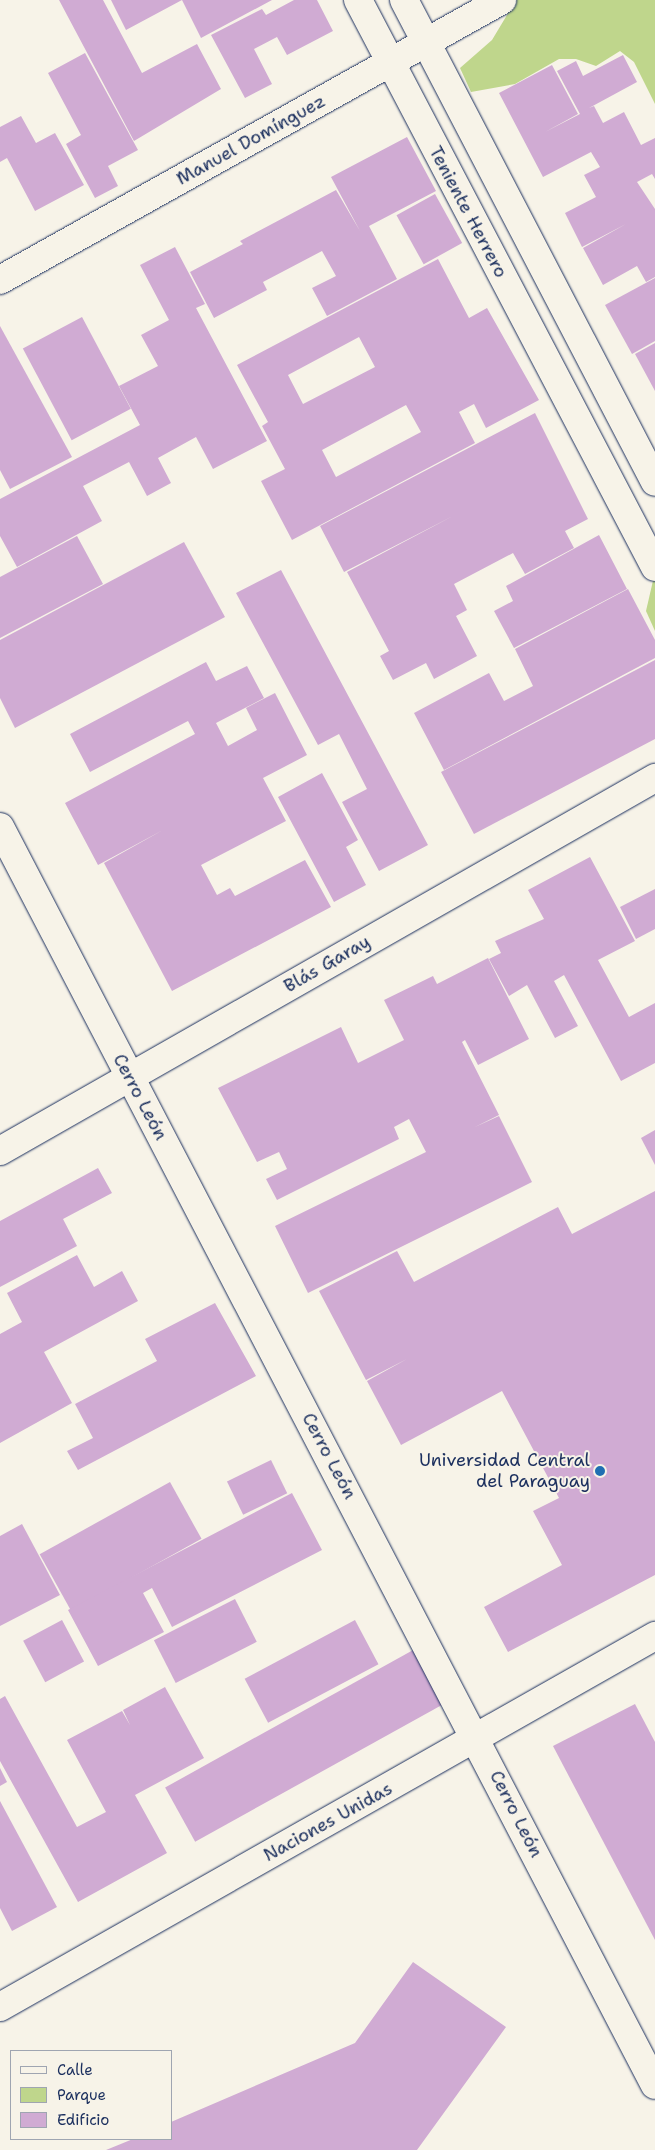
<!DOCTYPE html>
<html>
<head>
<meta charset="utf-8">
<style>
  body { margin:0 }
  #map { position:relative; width:655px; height:2150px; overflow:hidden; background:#f7f3e8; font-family:"Shantell Sans",sans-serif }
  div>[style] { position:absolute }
  .green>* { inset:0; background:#bfd68c }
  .building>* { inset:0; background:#d0abd3; transform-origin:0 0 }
  .roads { filter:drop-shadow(0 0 1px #1b2f5e) drop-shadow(0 0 1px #1b2f5e) }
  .minor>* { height:28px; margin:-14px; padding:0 14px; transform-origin:14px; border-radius:14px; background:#f7f3e8 }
  .dots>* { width:14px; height:14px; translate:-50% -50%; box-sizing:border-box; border:2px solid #f7f3e8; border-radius:50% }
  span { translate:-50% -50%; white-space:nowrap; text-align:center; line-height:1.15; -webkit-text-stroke:4px #f7f3e8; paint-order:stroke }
  .street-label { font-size:18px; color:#1b2f5e }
  .poi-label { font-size:18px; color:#1b2f5e }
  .right { translate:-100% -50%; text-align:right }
  .legend { position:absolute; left:10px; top:2050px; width:162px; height:90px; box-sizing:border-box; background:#f7f3e8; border:1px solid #9fa5b1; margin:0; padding:6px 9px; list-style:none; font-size:15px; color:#1b2f5e }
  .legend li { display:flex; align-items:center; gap:10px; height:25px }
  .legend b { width:25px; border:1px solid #9fa5b1 }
</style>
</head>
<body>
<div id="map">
  <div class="green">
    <div style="clip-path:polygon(516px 0,655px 0,655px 104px,634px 62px,620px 51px,596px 66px,576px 59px,559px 59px,515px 84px,471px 92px,460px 68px,492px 40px)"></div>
    <div style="clip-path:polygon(655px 572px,655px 631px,646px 611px)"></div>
  </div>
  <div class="building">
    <div style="clip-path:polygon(59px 0,103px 0,142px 73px,197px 44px,221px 89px,134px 141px)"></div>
    <div style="clip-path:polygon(111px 0,272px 0,201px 38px,182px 0,126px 30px)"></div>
    <div style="clip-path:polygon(294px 0,317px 0,333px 31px,287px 55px,277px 37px,254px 49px,272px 84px,245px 98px,211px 35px,262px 9px,266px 15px)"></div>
    <div style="clip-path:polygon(85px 53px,138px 150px,108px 166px,118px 186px,95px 198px,66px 144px,81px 135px,48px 73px)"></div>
    <div style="clip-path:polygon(623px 55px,637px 82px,589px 108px,594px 106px,603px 123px,624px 112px,641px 145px,655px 138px,655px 179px,652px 174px,637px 182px,655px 209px,655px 277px,646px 282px,637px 266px,603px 285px,583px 248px,626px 224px,582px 247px,565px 213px,596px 197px,584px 175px,600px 167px,591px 152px,543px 177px,499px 93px,552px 65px,578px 114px,545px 132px,580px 114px,557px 71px,576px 61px,583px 76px)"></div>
    <div style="clip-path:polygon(21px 116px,36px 143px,55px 133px,84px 185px,35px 211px,7px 158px,0 162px,0 127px)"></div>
    <div style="clip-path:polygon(407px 137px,436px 191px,369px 226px,397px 279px,327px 316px,312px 288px,336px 276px,322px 251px,263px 282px,267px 290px,214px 318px,190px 272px,243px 244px,240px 241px,336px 190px,360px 231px,331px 177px)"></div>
    <div style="left:435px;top:194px;width:56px;height:44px;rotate:61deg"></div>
    <div style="clip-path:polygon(175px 247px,205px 304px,196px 308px,267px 441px,213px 469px,196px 437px,158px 458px,171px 483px,147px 496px,129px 462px,83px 486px,102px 521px,17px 567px,0 536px,0 499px,140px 425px,119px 386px,158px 366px,141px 335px,169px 320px,140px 265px)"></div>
    <div style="clip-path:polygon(evenodd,438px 259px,469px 318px,487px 308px,539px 400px,486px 428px,474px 404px,459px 412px,475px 443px,292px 540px,261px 481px,285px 469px,262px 426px,268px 422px,237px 365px,438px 259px,359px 337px,375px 367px,303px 404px,288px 375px,359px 337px,438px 259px,406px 405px,421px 432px,336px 477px,322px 450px,406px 405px)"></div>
    <div style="clip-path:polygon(655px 278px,655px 341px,632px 354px,605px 305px)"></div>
    <div style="left:82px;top:317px;width:104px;height:67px;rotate:62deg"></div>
    <div style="clip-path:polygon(0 326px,72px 457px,10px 489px,0 470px)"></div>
    <div style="clip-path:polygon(655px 343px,655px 391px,635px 354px)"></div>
    <div style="clip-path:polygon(535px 413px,588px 519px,565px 531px,574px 548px,525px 574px,513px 553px,454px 584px,467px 610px,456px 616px,477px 656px,434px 679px,426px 663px,393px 680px,380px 656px,389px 651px,347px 572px,453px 516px,344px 572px,320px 526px)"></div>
    <div style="clip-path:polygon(599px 535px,627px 589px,514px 648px,494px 611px,513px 601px,506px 586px)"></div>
    <div style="clip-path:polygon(77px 536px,103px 584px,0 638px,0 577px)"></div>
    <div style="clip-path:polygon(184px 542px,225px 617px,15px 728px,0 698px,0 640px)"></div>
    <div style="clip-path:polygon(281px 570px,428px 845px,379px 871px,342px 802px,367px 789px,339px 734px,318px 745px,236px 593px)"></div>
    <div style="clip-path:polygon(628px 589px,655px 640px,655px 658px,444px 770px,414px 713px,489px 673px,504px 701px,533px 686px,515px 649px)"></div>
    <div style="clip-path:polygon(655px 660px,655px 739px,474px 834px,441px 772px)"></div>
    <div style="clip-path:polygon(206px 662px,216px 681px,247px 666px,264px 698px,216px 723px,228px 746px,257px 730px,246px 708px,275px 693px,307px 755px,263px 778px,286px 821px,201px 865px,217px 895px,230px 888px,235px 896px,305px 860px,331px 907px,172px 991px,104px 863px,163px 830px,98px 865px,65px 803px,195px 734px,188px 721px,90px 772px,70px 734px)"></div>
    <div style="clip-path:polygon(322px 773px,358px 840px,346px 847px,366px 885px,334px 902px,278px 797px)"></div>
    <div style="clip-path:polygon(590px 857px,635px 941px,598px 960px,629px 1017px,655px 1003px,655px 1063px,621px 1081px,564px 975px,554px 981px,578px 1026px,555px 1038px,527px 985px,509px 996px,489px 959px,501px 953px,495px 941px,544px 919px,528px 890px)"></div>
    <div style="clip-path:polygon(655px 889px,655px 929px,636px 939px,620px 907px)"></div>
    <div style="clip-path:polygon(488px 958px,529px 1039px,478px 1065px,465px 1040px,462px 1042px,499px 1115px,475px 1127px,499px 1116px,532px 1182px,308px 1293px,275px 1226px,426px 1152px,409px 1119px,394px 1127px,399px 1139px,277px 1200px,266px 1179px,287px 1169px,279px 1152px,257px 1162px,218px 1088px,341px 1027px,358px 1063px,404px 1040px,384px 1000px,433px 976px,437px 984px)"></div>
    <div style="clip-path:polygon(655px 1130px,655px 1165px,641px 1138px)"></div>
    <div style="clip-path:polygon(98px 1168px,112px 1193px,63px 1219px,77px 1246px,0 1287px,0 1221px)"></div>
    <div style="clip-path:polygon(655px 1191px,655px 1575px,508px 1652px,484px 1607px,562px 1565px,533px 1511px,559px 1498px,502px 1391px,401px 1445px,367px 1381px,407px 1359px,366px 1380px,319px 1291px,397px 1251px,414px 1282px,558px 1207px,572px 1234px)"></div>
    <div style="clip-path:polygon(77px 1255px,94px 1287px,122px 1271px,138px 1301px,44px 1352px,72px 1403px,0 1443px,0 1334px,22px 1322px,7px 1293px)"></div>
    <div style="clip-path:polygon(215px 1303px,256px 1376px,78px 1470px,67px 1451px,93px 1438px,75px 1404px,157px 1361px,145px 1339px)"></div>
    <div style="left:271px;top:1460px;width:37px;height:49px;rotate:64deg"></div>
    <div style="left:170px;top:1482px;width:65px;height:149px;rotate:61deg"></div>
    <div style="clip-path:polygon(292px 1493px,322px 1550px,172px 1627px,152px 1588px,143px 1593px,164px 1632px,98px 1666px,68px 1610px)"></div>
    <div style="clip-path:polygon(22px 1524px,60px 1595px,0 1626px,0 1536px)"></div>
    <div style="left:235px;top:1599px;width:48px;height:91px;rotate:63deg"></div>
    <div style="left:62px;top:1620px;width:47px;height:44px;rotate:62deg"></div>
    <div style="left:355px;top:1620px;width:50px;height:125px;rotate:62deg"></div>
    <div style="left:424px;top:1644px;width:62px;height:296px;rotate:61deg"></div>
    <div style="clip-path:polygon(165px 1687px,204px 1758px,135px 1795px,167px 1853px,78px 1902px,0 1761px,0 1699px,5px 1696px,77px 1827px,106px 1812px,67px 1740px,122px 1711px,130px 1725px,123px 1710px)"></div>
    <div style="clip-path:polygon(635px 1704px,655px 1742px,655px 1940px,553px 1746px)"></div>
    <div style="clip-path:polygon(0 1768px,7px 1782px,0 1786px)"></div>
    <div style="clip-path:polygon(0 1801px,57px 1907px,12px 1931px,0 1908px)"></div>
    <div style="clip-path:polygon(413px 1962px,506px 2027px,417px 2150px,106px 2150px,133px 2139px,171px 2139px,171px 2122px,355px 2043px)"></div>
  </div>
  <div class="roads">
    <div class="minor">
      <div style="left:358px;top:0;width:640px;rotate:62.35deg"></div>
      <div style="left:404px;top:0;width:543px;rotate:62.49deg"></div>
      <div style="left:0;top:280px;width:575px;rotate:-29.15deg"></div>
      <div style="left:0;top:827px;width:1418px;rotate:62.5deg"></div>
      <div style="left:0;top:1151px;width:754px;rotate:-29.66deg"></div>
      <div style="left:0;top:2007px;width:753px;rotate:-29.53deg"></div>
    </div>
  </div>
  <div class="dots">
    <div style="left:600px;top:1471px;background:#1f6fb2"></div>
  </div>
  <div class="street-label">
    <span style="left:251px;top:140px;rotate:-29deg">Manuel Domínguez</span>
    <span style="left:468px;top:212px;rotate:62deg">Teniente Herrero</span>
    <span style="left:327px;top:964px;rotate:-30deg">Blás Garay</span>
    <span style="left:140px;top:1097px;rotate:62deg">Cerro León</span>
    <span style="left:329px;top:1456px;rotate:62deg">Cerro León</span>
    <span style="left:516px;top:1814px;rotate:63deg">Cerro León</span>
    <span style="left:328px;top:1822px;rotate:-29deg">Naciones Unidas</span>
  </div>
  <div class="poi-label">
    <span class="right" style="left:590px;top:1471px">Universidad Central<br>del Paraguay</span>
  </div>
  <ul class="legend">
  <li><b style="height:6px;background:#f7f3e8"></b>Calle</li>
  <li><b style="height:14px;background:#bfd68c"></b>Parque</li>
  <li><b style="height:14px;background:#d0abd3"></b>Edificio</li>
  </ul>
</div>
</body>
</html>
